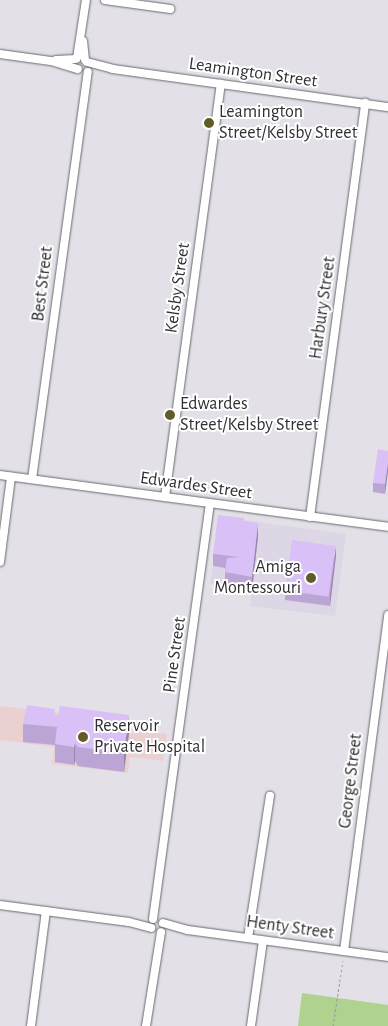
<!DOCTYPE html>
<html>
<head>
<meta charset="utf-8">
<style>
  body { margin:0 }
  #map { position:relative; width:388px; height:1026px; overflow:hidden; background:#e3e0e8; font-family:"Alegreya Sans",sans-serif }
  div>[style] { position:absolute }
  .built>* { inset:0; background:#ddd6e5 }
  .medical>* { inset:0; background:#ebd0d2 }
  .green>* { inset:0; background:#afd28e }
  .path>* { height:1px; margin-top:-0.5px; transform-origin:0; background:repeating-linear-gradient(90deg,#9a989e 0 2.5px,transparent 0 5px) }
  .roads { filter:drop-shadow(0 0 1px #6b686f) drop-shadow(0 0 1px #6b686f) }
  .minor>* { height:8px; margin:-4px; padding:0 4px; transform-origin:4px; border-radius:4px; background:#fff }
  .wall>* { inset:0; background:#bba5d4 }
  .shaded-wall>* { inset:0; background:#9886ad }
  .building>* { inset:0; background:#d9c0f7; transform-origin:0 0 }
  .dots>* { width:14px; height:14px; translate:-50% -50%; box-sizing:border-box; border:2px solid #fff; border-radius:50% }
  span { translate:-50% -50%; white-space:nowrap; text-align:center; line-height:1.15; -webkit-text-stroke:4px #fff; paint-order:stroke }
  .street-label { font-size:18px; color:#302f32 }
  .poi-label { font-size:18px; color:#302f32 }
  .left { translate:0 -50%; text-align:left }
  .right { translate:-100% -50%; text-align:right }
</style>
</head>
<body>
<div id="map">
  <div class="built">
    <div style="clip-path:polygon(220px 517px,346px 534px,335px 616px,250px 606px,252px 590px,210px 584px)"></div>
  </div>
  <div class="medical">
    <div style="clip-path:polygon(0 706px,60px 713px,59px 721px,167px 734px,163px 761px,130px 757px,128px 773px,52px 764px,54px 747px,0 740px)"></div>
  </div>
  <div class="green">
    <div style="clip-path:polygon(302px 993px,388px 1005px,388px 1026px,298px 1026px)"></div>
  </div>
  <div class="path">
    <div style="left:333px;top:1026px;width:66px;rotate:-81.3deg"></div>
  </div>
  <div class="roads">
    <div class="minor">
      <div style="left:105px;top:0;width:66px;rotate:7.9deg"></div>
      <div style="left:83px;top:41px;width:19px;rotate:84deg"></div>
      <div style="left:0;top:54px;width:51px;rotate:7.8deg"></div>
      <div style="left:51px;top:61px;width:28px;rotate:17deg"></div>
      <div style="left:77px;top:58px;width:59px;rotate:-81.2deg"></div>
      <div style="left:56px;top:60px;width:20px;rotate:-3deg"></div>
      <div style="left:87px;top:62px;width:27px;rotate:15deg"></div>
      <div style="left:113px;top:69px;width:278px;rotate:7.9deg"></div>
      <div style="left:0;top:475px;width:391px;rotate:7.6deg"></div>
      <div style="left:32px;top:479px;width:411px;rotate:-82.2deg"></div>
      <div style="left:165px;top:497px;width:417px;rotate:-82.3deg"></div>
      <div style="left:310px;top:517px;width:418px;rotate:-82.4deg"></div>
      <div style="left:0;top:562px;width:86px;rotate:-82.6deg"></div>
      <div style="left:0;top:905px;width:130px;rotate:7.5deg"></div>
      <div style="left:129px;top:922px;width:23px;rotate:15deg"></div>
      <div style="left:153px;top:919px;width:419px;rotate:-82.2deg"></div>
      <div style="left:163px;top:923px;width:26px;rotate:16deg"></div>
      <div style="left:188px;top:930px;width:202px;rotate:7.7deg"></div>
      <div style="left:248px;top:938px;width:144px;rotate:-81.2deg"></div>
      <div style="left:344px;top:951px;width:339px;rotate:-82.5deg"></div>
      <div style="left:31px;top:1026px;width:116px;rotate:-82.6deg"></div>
      <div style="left:146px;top:1026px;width:95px;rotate:-80.9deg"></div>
      <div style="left:251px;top:1026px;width:86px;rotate:-82deg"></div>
    </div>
  </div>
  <div class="wall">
    <div style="clip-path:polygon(388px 451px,385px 494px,373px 492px,373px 483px)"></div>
    <div style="clip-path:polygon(244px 521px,258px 536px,252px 590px,225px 585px,225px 568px,213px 566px,213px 554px)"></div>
    <div style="clip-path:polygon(336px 555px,330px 606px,285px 600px,285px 591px)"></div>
    <div style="clip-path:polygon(55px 716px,129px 733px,124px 772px,78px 766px,75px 761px,74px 765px,55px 762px,55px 745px,23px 742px,23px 724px)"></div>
  </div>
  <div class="shaded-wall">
    <div style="clip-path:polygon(388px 462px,388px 472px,385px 494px,385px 484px)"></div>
    <div style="clip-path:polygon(258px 523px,258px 536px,252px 590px,252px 577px)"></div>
    <div style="clip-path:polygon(336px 546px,336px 555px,330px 606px,330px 596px)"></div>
    <div style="clip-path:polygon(129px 715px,129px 733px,124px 772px,124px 753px)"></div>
    <div style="clip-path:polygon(75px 743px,75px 761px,74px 765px,74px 747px)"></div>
  </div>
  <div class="building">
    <div style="clip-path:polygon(378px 449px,388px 451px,388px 462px,385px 484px,373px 483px)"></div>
    <div style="clip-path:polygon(218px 515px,244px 518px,244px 521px,258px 523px,252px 577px,225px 572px,227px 558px,240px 557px,213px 554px)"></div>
    <div style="left:292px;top:540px;width:44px;height:51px;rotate:8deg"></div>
    <div style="clip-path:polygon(27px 705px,55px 709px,54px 716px,58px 717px,60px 706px,129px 715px,124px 753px,78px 747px,75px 743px,74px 747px,55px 744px,57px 727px,23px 724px)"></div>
  </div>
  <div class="dots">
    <div style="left:209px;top:123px;background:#625b27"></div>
    <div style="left:170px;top:415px;background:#625b27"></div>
    <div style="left:311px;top:578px;background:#625b27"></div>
    <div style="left:83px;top:737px;background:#625b27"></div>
  </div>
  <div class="street-label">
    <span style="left:253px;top:73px;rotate:8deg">Leamington Street</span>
    <span style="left:43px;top:284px;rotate:-83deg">Best Street</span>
    <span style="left:178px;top:288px;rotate:-82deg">Kelsby Street</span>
    <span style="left:323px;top:308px;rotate:-82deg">Harbury Street</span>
    <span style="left:196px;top:486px;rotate:8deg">Edwardes Street</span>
    <span style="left:175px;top:655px;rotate:-82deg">Pine Street</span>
    <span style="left:351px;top:781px;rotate:-83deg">George Street</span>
    <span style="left:290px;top:928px;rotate:8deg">Henty Street</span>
  </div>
  <div class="poi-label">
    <span class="left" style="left:219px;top:123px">Leamington<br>Street/Kelsby Street</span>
    <span class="left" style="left:180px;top:415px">Edwardes<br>Street/Kelsby Street</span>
    <span class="right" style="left:301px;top:578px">Amiga<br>Montessouri</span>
    <span class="left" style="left:94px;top:737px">Reservoir<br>Private Hospital</span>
  </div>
</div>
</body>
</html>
